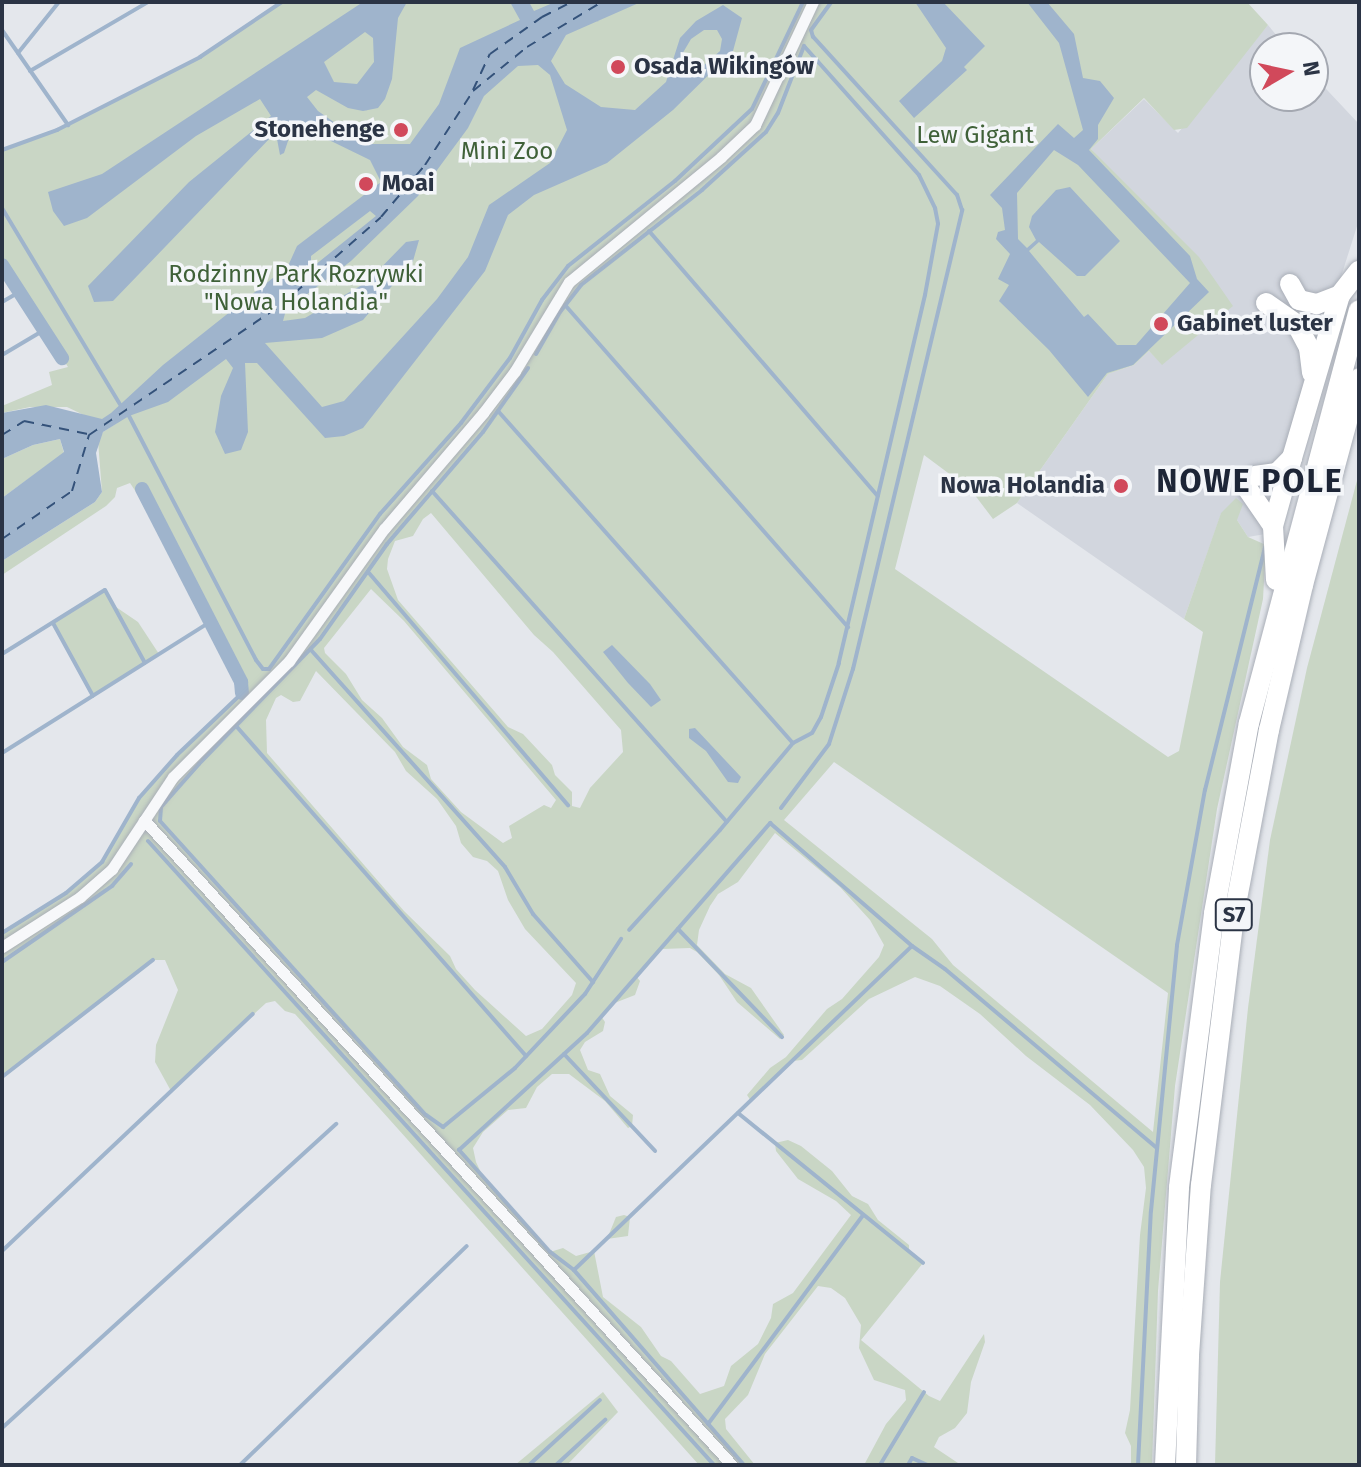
<!DOCTYPE html>
<html>
<head>
<meta charset="utf-8">
<style>
  body { margin:0 }
  #map { position:relative; width:1361px; height:1467px; overflow:hidden; background:#e4e7ec; font-family:"Fira Sans",sans-serif }
  div>[style] { position:absolute }
  .built>* { inset:0; background:#d2d6de }
  .green>* { inset:0; background:#c9d6c5 }
  .water>* { inset:0; background:#9fb4cc }
  .stream>* { height:4px; margin:-2px; padding:0 2px; transform-origin:2px; border-radius:2px; background:#9fb4cc }
  .canal>* { height:14px; margin:-7px; padding:0 7px; transform-origin:7px; border-radius:7px; background:#9fb4cc }
  .ferry>* { height:2px; margin-top:-1px; transform-origin:0; background:repeating-linear-gradient(90deg,#34527a 0 10px,transparent 0 18px) }
  .roads { filter:drop-shadow(0 0 2px #a9aeb7) drop-shadow(0 0 2px #a9aeb7) }
  .street>* { height:11px; margin:-5.5px; padding:0 5.5px; transform-origin:5.5px; border-radius:5.5px; background:#f7f8fa }
  .highway>* { height:20px; margin:-10px; padding:0 10px; transform-origin:10px; border-radius:10px; background:#fff }
  .dots>* { width:22px; height:22px; translate:-50% -50%; box-sizing:border-box; border:4px solid #f4f6f9; border-radius:50% }
  span { translate:-50% -50%; white-space:nowrap; text-align:center; line-height:1.15; -webkit-text-stroke:7px #f4f6f9; paint-order:stroke }
  .shield-label span { padding:2px 6px; background:#f4f6f9; border:2px solid; border-radius:6px; -webkit-text-stroke-width:0 }
  .shield-label { font-size:22px; color:#2b3445; font-weight:700 }
  .poi-label { font-size:24px; color:#2b3445; font-weight:700 }
  .left { translate:0 -50%; text-align:left }
  .right { translate:-100% -50%; text-align:right }
  .park-label { font-size:24px; color:#3f6138 }
  .district-label { font-size:32px; color:#1d2536; font-weight:700; letter-spacing:2px }
  .frame { position:absolute; inset:0; border:4px solid #2b3445; pointer-events:none }
  .north { position:absolute; left:1249px; top:32px; width:80px; height:80px; box-sizing:border-box; background:#f4f6f9; border:2px solid #a4a8b1; border-radius:50%; rotate:81deg; font-size:22px; font-weight:700; line-height:32px; text-align:center; color:#2b3445 }
  .north::after { content:''; display:block; margin:auto; width:28px; height:36px; background:#d1495b; clip-path:polygon(50% 0,100% 100%,50% 72%,0 100%) }
</style>
</head>
<body>
<div id="map">
  <div class="built">
    <div style="clip-path:polygon(1268px 25px,1287px 48px,1265px 48px,1265px 96px,1313px 96px,1313px 75px,1359px 124px,1359px 220px,1299px 409px,1265px 534px,1248px 537px,1237px 520px,1221px 514px,1184px 619px,1017px 503px,1108px 374px,1134px 365px,1149px 351px,1162px 364px,1232px 306px,1091px 149px,1144px 99px,1178px 133px)"></div>
  </div>
  <div class="green">
    <div style="clip-path:polygon(evenodd,282px 2px,1247px 2px,1268px 25px,1187px 128px,1174px 130px,1144px 98px,1091px 149px,1199px 257px,1233px 306px,1162px 365px,1149px 351px,1134px 365px,1108px 374px,1017px 503px,993px 519px,971px 490px,924px 455px,895px 569px,1168px 757px,1179px 751px,1203px 632px,1184px 619px,1221px 513px,1236px 498px,1243px 504px,1237px 520px,1248px 537px,1266px 545px,1263px 599px,1217px 809px,1175px 1086px,1158px 1291px,1152px 1465px,1131px 1465px,1131px 1446px,1125px 1433px,1130px 1410px,1140px 1235px,1146px 1188px,1144px 1167px,1133px 1150px,1090px 1105px,1026px 1056px,980px 1014px,940px 986px,915px 977px,869px 999px,802px 1060px,792px 1061px,751px 1101px,747px 1095px,770px 1068px,786px 1057px,827px 1009px,842px 999px,879px 957px,884px 945px,870px 920px,840px 887px,775px 833px,738px 882px,718px 894px,710px 906px,699px 930px,697px 945px,725px 974px,751px 988px,784px 1035px,780px 1039px,737px 1002px,719px 975px,697px 952px,690px 948px,662px 949px,636px 976px,640px 981px,635px 995px,612px 1004px,601px 1016px,605px 1022px,603px 1031px,585px 1042px,580px 1050px,588px 1070px,600px 1074px,610px 1096px,633px 1115px,632px 1126px,628px 1128px,605px 1101px,569px 1074px,552px 1074px,537px 1087px,526px 1108px,508px 1110px,483px 1132px,473px 1148px,476px 1162px,484px 1179px,550px 1252px,563px 1248px,576px 1256px,594px 1251px,603px 1297px,641px 1327px,661px 1356px,671px 1361px,700px 1394px,724px 1386px,731px 1366px,758px 1344px,771px 1318px,773px 1304px,793px 1293px,851px 1215px,836px 1201px,798px 1179px,776px 1151px,775px 1143px,788px 1140px,801px 1146px,832px 1171px,852px 1196px,868px 1204px,878px 1220px,909px 1245px,909px 1251px,923px 1263px,861px 1340px,929px 1396px,940px 1401px,984px 1334px,985px 1342px,971px 1382px,967px 1413px,955px 1428px,939px 1437px,934px 1447px,961px 1465px,864px 1465px,886px 1424px,906px 1400px,905px 1390px,874px 1380px,859px 1348px,861px 1325px,845px 1298px,831px 1288px,818px 1286px,765px 1354px,748px 1395px,725px 1419px,726px 1429px,755px 1465px,699px 1465px,295px 1014px,285px 1011px,275px 1001px,266px 1003px,171px 1091px,155px 1062px,156px 1045px,178px 990px,165px 960px,153px 960px,2px 1077px,2px 933px,66px 893px,101px 862px,139px 798px,177px 755px,242px 693px,241px 682px,150px 505px,144px 504px,130px 483px,117px 488px,115px 497px,106px 506px,2px 575px,2px 561px,95px 502px,102px 492px,98px 441px,103px 432px,117px 423px,88px 417px,67px 407px,30px 407px,2px 413px,2px 406px,52px 385px,49px 372px,68px 367px,2px 265px,2px 150px,57px 130px,200px 57px,282px 2px,431px 513px,534px 635px,553px 652px,621px 730px,623px 752px,590px 788px,580px 808px,572px 806px,572px 792px,555px 775px,552px 765px,523px 734px,508px 727px,398px 600px,387px 569px,388px 559px,395px 541px,413px 536px,423px 519px,431px 513px,282px 2px,371px 589px,404px 621px,556px 800px,551px 808px,544px 805px,509px 826px,512px 838px,503px 843px,461px 812px,431px 779px,427px 765px,403px 747px,382px 718px,362px 700px,346px 674px,325px 653px,324px 648px,371px 589px,282px 2px,316px 671px,395px 752px,406px 771px,437px 799px,456px 826px,461px 843px,473px 857px,487px 861px,498px 871px,508px 900px,525px 929px,576px 983px,572px 995px,542px 1029px,526px 1036px,475px 990px,456px 969px,450px 956px,404px 911px,267px 753px,266px 720px,276px 698px,281px 695px,293px 702px,300px 701px,316px 671px,282px 2px,834px 762px,1168px 993px,1153px 1132px,953px 965px,932px 939px,784px 820px,834px 762px)"></div>
    <div style="clip-path:polygon(60px 439px,64px 453px,2px 498px,2px 459px,33px 445px)"></div>
    <div style="clip-path:polygon(1359px 473px,1359px 1465px,1215px 1465px,1220px 1282px,1248px 1008px,1270px 840px,1307px 668px)"></div>
    <div style="clip-path:polygon(105px 590px,113px 605px,138px 622px,159px 654px,93px 696px,53px 623px)"></div>
    <div style="clip-path:polygon(624px 1215px,630px 1217px,628px 1236px,607px 1239px,616px 1217px)"></div>
    <div style="clip-path:polygon(603px 1392px,618px 1412px,567px 1465px,515px 1465px)"></div>
  </div>
  <div class="water">
    <div style="clip-path:polygon(evenodd,363px 2px,407px 2px,398px 18px,392px 79px,385px 99px,378px 108px,363px 111px,348px 108px,316px 90px,307px 97px,318px 111px,365px 144px,410px 144px,439px 104px,460px 48px,520px 20px,510px 2px,529px 2px,534px 11px,555px 2px,641px 2px,566px 35px,551px 61px,565px 84px,601px 107px,635px 110px,666px 82px,680px 38px,696px 21px,723px 5px,742px 18px,733px 51px,673px 110px,607px 163px,534px 195px,508px 215px,485px 271px,363px 428px,344px 436px,325px 438px,257px 363px,245px 363px,248px 432px,241px 450px,225px 454px,215px 432px,221px 396px,233px 368px,226px 359px,168px 402px,129px 416px,103px 432px,96px 453px,102px 492px,95px 502px,2px 561px,2px 498px,64px 452px,60px 439px,33px 445px,2px 459px,2px 413px,46px 405px,102px 419px,111px 413px,163px 365px,288px 266px,297px 246px,381px 182px,370px 160px,331px 141px,300px 131px,291px 132px,284px 153px,280px 155px,277px 139px,272px 136px,113px 301px,94px 302px,88px 286px,189px 182px,271px 116px,260px 99px,196px 136px,87px 218px,64px 226px,53px 211px,48px 192px,102px 174px,363px 2px,704px 30px,717px 30px,722px 39px,720px 51px,694px 74px,679px 75px,681px 56px,691px 39px,704px 30px,363px 2px,365px 32px,373px 38px,374px 62px,357px 84px,334px 82px,324px 62px,365px 32px,363px 2px,538px 65px,550px 75px,567px 130px,550px 163px,489px 205px,468px 257px,437px 299px,344px 401px,322px 407px,265px 343px,322px 338px,363px 320px,413px 261px,419px 240px,406px 242px,367px 282px,305px 318px,283px 321px,286px 310px,351px 261px,418px 196px,468px 128px,484px 96px,518px 66px,538px 65px,363px 2px,370px 211px,376px 216px,315px 265px,311px 263px,311px 256px,370px 211px)"></div>
    <div style="clip-path:polygon(915px 2px,943px 2px,985px 46px,964px 67px,967px 70px,914px 118px,899px 101px,942px 61px,946px 48px)"></div>
    <div style="clip-path:polygon(evenodd,1027px 2px,1047px 2px,1074px 34px,1083px 78px,1100px 81px,1114px 98px,1098px 125px,1098px 139px,1089px 150px,1190px 256px,1197px 279px,1209px 292px,1133px 365px,1107px 373px,1088px 397px,1049px 350px,999px 301px,1009px 285px,998px 279px,1010px 254px,996px 239px,998px 232px,1005px 230px,1002px 208px,990px 195px,1058px 124px,1074px 138px,1083px 130px,1059px 43px,1027px 2px,1054px 150px,1078px 165px,1190px 283px,1136px 345px,1117px 345px,1088px 314px,1084px 317px,1029px 251px,1039px 242px,1077px 276px,1085px 276px,1120px 241px,1070px 187px,1056px 190px,1032px 216px,1029px 227px,1036px 240px,1027px 248px,1018px 239px,1017px 193px,1054px 150px)"></div>
    <div style="clip-path:polygon(612px 645px,650px 684px,661px 700px,651px 707px,628px 683px,603px 652px)"></div>
    <div style="clip-path:polygon(695px 728px,741px 777px,738px 783px,728px 782px,706px 751px,689px 738px,689px 729px)"></div>
  </div>
  <div class="stream">
    <div style="left:2px;top:30px;width:116px;rotate:55.2deg"></div>
    <div style="left:18px;top:53px;width:65px;rotate:-51.2deg"></div>
    <div style="left:30px;top:71px;width:137px;rotate:-30.3deg"></div>
    <div style="left:2px;top:150px;width:59px;rotate:-20deg"></div>
    <div style="left:57px;top:130px;width:161px;rotate:-27deg"></div>
    <div style="left:200px;top:57px;width:99px;rotate:-33.9deg"></div>
    <div style="left:2px;top:208px;width:229px;rotate:59deg"></div>
    <div style="left:649px;top:231px;width:350px;rotate:49.2deg"></div>
    <div style="left:2px;top:302px;width:20px;rotate:-30deg"></div>
    <div style="left:565px;top:305px;width:429px;rotate:48.7deg"></div>
    <div style="left:536px;top:354px;width:48px;rotate:-60.3deg"></div>
    <div style="left:560px;top:312px;width:34px;rotate:-52deg"></div>
    <div style="left:581px;top:285px;width:154px;rotate:-38.1deg"></div>
    <div style="left:702px;top:190px;width:86px;rotate:-42.2deg"></div>
    <div style="left:766px;top:132px;width:22px;rotate:-58deg"></div>
    <div style="left:778px;top:113px;width:72px;rotate:-68.8deg"></div>
    <div style="left:804px;top:46px;width:173px;rotate:48.3deg"></div>
    <div style="left:919px;top:175px;width:37px;rotate:64deg"></div>
    <div style="left:935px;top:208px;width:16px;rotate:79deg"></div>
    <div style="left:938px;top:224px;width:72px;rotate:100.4deg"></div>
    <div style="left:925px;top:295px;width:378px;rotate:103.2deg"></div>
    <div style="left:839px;top:663px;width:57px;rotate:108.4deg"></div>
    <div style="left:821px;top:717px;width:18px;rotate:119deg"></div>
    <div style="left:812px;top:733px;width:21px;rotate:152deg"></div>
    <div style="left:793px;top:743px;width:114px;rotate:130deg"></div>
    <div style="left:720px;top:830px;width:135px;rotate:132.3deg"></div>
    <div style="left:2px;top:355px;width:49px;rotate:-30.8deg"></div>
    <div style="left:528px;top:368px;width:78px;rotate:125.1deg"></div>
    <div style="left:483px;top:432px;width:148px;rotate:130.6deg"></div>
    <div style="left:387px;top:544px;width:116px;rotate:125.2deg"></div>
    <div style="left:320px;top:639px;width:174px;rotate:134.1deg"></div>
    <div style="left:199px;top:764px;width:57px;rotate:131.5deg"></div>
    <div style="left:161px;top:807px;width:14px;rotate:94deg"></div>
    <div style="left:160px;top:821px;width:396px;rotate:47.9deg"></div>
    <div style="left:426px;top:1115px;width:21px;rotate:35deg"></div>
    <div style="left:443px;top:1127px;width:93px;rotate:-39.3deg"></div>
    <div style="left:515px;top:1068px;width:102px;rotate:-46.6deg"></div>
    <div style="left:585px;top:994px;width:66px;rotate:-56.8deg"></div>
    <div style="left:498px;top:411px;width:444px;rotate:48.4deg"></div>
    <div style="left:129px;top:416px;width:275px;rotate:62.5deg"></div>
    <div style="left:256px;top:660px;width:11px;rotate:52deg"></div>
    <div style="left:263px;top:669px;width:6px"></div>
    <div style="left:269px;top:669px;width:191px;rotate:-54.4deg"></div>
    <div style="left:380px;top:514px;width:122px;rotate:-48.3deg"></div>
    <div style="left:461px;top:423px;width:81px;rotate:-53deg"></div>
    <div style="left:510px;top:358px;width:66px;rotate:-61.1deg"></div>
    <div style="left:542px;top:300px;width:43px;rotate:-52.6deg"></div>
    <div style="left:568px;top:266px;width:137px;rotate:-38.5deg"></div>
    <div style="left:675px;top:181px;width:105px;rotate:-43.1deg"></div>
    <div style="left:752px;top:109px;width:119px;rotate:-64.5deg"></div>
    <div style="left:432px;top:491px;width:443px;rotate:48.3deg"></div>
    <div style="left:369px;top:573px;width:306px;rotate:49.4deg"></div>
    <div style="left:53px;top:623px;width:83px;rotate:61.3deg"></div>
    <div style="left:311px;top:650px;width:291px;rotate:48.2deg"></div>
    <div style="left:505px;top:867px;width:55px;rotate:59.2deg"></div>
    <div style="left:533px;top:914px;width:91px;rotate:48.6deg"></div>
    <div style="left:2px;top:654px;width:121px;rotate:-31.9deg"></div>
    <div style="left:105px;top:590px;width:83px;rotate:61.3deg"></div>
    <div style="left:237px;top:727px;width:438px;rotate:48.7deg"></div>
    <div style="left:2px;top:753px;width:246px;rotate:-32.2deg"></div>
    <div style="left:781px;top:808px;width:80px;rotate:-53.1deg"></div>
    <div style="left:829px;top:744px;width:79px;rotate:-72.3deg"></div>
    <div style="left:853px;top:669px;width:472px;rotate:-76.6deg"></div>
    <div style="left:962px;top:210px;width:16px;rotate:-108deg"></div>
    <div style="left:957px;top:195px;width:214px;rotate:-132.3deg"></div>
    <div style="left:813px;top:37px;width:7px;rotate:-106deg"></div>
    <div style="left:811px;top:30px;width:34px;rotate:-54deg"></div>
    <div style="left:148px;top:841px;width:842px;rotate:47.79deg"></div>
    <div style="left:678px;top:929px;width:150px;rotate:46.1deg"></div>
    <div style="left:2px;top:933px;width:75px;rotate:-32deg"></div>
    <div style="left:66px;top:893px;width:48px;rotate:-40.7deg"></div>
    <div style="left:102px;top:862px;width:74px;rotate:-60deg"></div>
    <div style="left:139px;top:798px;width:57px;rotate:-48.5deg"></div>
    <div style="left:177px;top:755px;width:90px;rotate:-43.6deg"></div>
    <div style="left:2px;top:962px;width:134px;rotate:-34.6deg"></div>
    <div style="left:112px;top:886px;width:29px;rotate:-49deg"></div>
    <div style="left:564px;top:1054px;width:133px;rotate:46.8deg"></div>
    <div style="left:2px;top:1077px;width:191px;rotate:-37.8deg"></div>
    <div style="left:738px;top:1113px;width:238px;rotate:39deg"></div>
    <div style="left:2px;top:1251px;width:345px;rotate:-43.4deg"></div>
    <div style="left:574px;top:1270px;width:468px;rotate:-43.8deg"></div>
    <div style="left:708px;top:1424px;width:260px;rotate:-53.4deg"></div>
    <div style="left:2px;top:1428px;width:452px;rotate:-42.3deg"></div>
    <div style="left:240px;top:1465px;width:315px;rotate:-44deg"></div>
    <div style="left:529px;top:1465px;width:96px;rotate:-42.5deg"></div>
    <div style="left:556px;top:1465px;width:67px;rotate:-42.6deg"></div>
    <div style="left:744px;top:1465px;width:259px;rotate:-131.1deg"></div>
    <div style="left:574px;top:1270px;width:30px;rotate:-143deg"></div>
    <div style="left:550px;top:1252px;width:137px;rotate:-131.7deg"></div>
    <div style="left:459px;top:1150px;width:173px;rotate:-42.4deg"></div>
    <div style="left:587px;top:1033px;width:279px;rotate:-48.9deg"></div>
    <div style="left:770px;top:823px;width:188px;rotate:40.9deg"></div>
    <div style="left:912px;top:946px;width:40px;rotate:34.9deg"></div>
    <div style="left:945px;top:969px;width:277px;rotate:40.2deg"></div>
    <div style="left:880px;top:1465px;width:85px;rotate:-58.9deg"></div>
    <div style="left:908px;top:1465px;width:8px;rotate:-60deg"></div>
    <div style="left:912px;top:1458px;width:17px;rotate:25deg"></div>
    <div style="left:1138px;top:1465px;width:254px;rotate:-87.1deg"></div>
    <div style="left:1151px;top:1211px;width:267px;rotate:-84.4deg"></div>
    <div style="left:1177px;top:945px;width:158px;rotate:-79.8deg"></div>
    <div style="left:1205px;top:790px;width:250px;rotate:-76.1deg"></div>
  </div>
  <div class="canal">
    <div style="left:2px;top:265px;width:111px;rotate:57.2deg"></div>
    <div style="left:142px;top:489px;width:217px;rotate:62.8deg"></div>
    <div style="left:241px;top:682px;width:11px;rotate:85deg"></div>
  </div>
  <div class="ferry">
    <div style="left:473px;top:90px;width:40px;rotate:-65deg"></div>
    <div style="left:490px;top:54px;width:64px;rotate:-35.4deg"></div>
    <div style="left:542px;top:17px;width:34px;rotate:-27deg"></div>
    <div style="left:2px;top:435px;width:26px;rotate:-32deg"></div>
    <div style="left:24px;top:421px;width:65px;rotate:11.5deg"></div>
    <div style="left:2px;top:539px;width:85px;rotate:-34.4deg"></div>
    <div style="left:72px;top:491px;width:59px;rotate:-73.1deg"></div>
    <div style="left:89px;top:435px;width:232px;rotate:-34.1deg"></div>
    <div style="left:281px;top:305px;width:133px;rotate:-41.3deg"></div>
    <div style="left:381px;top:217px;width:68px;rotate:-49.8deg"></div>
    <div style="left:425px;top:165px;width:88px;rotate:-57deg"></div>
    <div style="left:473px;top:91px;width:70px;rotate:-39.2deg"></div>
    <div style="left:527px;top:47px;width:87px;rotate:-31deg"></div>
  </div>
  <div class="roads">
    <div class="street">
      <div style="left:144px;top:820px;width:873px;rotate:47.65deg"></div>
      <div style="left:2px;top:947px;width:93px;rotate:-32.7deg"></div>
      <div style="left:80px;top:897px;width:43px;rotate:-41.2deg"></div>
      <div style="left:112px;top:869px;width:110px;rotate:-56.5deg"></div>
      <div style="left:173px;top:777px;width:164px;rotate:-45deg"></div>
      <div style="left:289px;top:661px;width:163px;rotate:-54.3deg"></div>
      <div style="left:384px;top:529px;width:153px;rotate:-49.5deg"></div>
      <div style="left:483px;top:413px;width:53px;rotate:-52.7deg"></div>
      <div style="left:515px;top:371px;width:104px;rotate:-58.8deg"></div>
      <div style="left:569px;top:282px;width:197px;rotate:-39.4deg"></div>
      <div style="left:721px;top:157px;width:47px;rotate:-43.3deg"></div>
      <div style="left:755px;top:125px;width:136px;rotate:-64.8deg"></div>
    </div>
    <div class="highway">
      <div style="left:1290px;top:284px;width:18px;rotate:61deg"></div>
      <div style="left:1299px;top:300px;width:18px;rotate:13deg"></div>
      <div style="left:1317px;top:304px;width:25px;rotate:-21deg"></div>
      <div style="left:1340px;top:295px;width:31px;rotate:-52deg"></div>
      <div style="left:1266px;top:303px;width:38px;rotate:35deg"></div>
      <div style="left:1297px;top:325px;width:26px;rotate:62deg"></div>
      <div style="left:1309px;top:348px;width:25px;rotate:83deg"></div>
      <div style="left:1255px;top:476px;width:22px;rotate:-8deg"></div>
      <div style="left:1277px;top:473px;width:21px;rotate:-45deg"></div>
      <div style="left:1292px;top:458px;width:170px;rotate:-73.6deg"></div>
      <div style="left:1247px;top:488px;width:46px;rotate:55.6deg"></div>
      <div style="left:1273px;top:526px;width:54px;rotate:86.8deg"></div>
      <div style="left:1273px;top:526px;width:71px;rotate:-74.4deg"></div>
      <div style="left:1165px;top:1465px;width:278px;rotate:-87.1deg"></div>
      <div style="left:1179px;top:1187px;width:276px;rotate:-82.7deg"></div>
      <div style="left:1214px;top:913px;width:193px;rotate:-79.6deg"></div>
      <div style="left:1249px;top:723px;width:427px;rotate:-75.1deg"></div>
      <div style="left:1186px;top:1465px;width:110px;rotate:-88.4deg"></div>
      <div style="left:1189px;top:1355px;width:170px;rotate:-86deg"></div>
      <div style="left:1201px;top:1185px;width:272px;rotate:-83deg"></div>
      <div style="left:1234px;top:915px;width:188px;rotate:-79.3deg"></div>
      <div style="left:1269px;top:730px;width:149px;rotate:-76.8deg"></div>
      <div style="left:1303px;top:585px;width:214px;rotate:-74.9deg"></div>
    </div>
  </div>
  <div class="dots">
    <div style="left:618px;top:67px;background:#d1495b"></div>
    <div style="left:401px;top:130px;background:#d1495b"></div>
    <div style="left:366px;top:184px;background:#d1495b"></div>
    <div style="left:1161px;top:324px;background:#d1495b"></div>
    <div style="left:1121px;top:486px;background:#d1495b"></div>
  </div>
  <div class="shield-label">
    <span style="left:1234px;top:915px">S7</span>
  </div>
  <div class="poi-label">
    <span class="left" style="left:634px;top:67px">Osada Wikingów</span>
    <span class="right" style="left:385px;top:130px">Stonehenge</span>
    <span class="left" style="left:382px;top:184px">Moai</span>
    <span class="left" style="left:1177px;top:324px">Gabinet luster</span>
    <span class="right" style="left:1105px;top:486px">Nowa Holandia</span>
  </div>
  <div class="park-label">
    <span style="left:975px;top:136px">Lew Gigant</span>
    <span style="left:507px;top:152px">Mini Zoo</span>
    <span style="left:296px;top:289px">Rodzinny Park Rozrywki<br>"Nowa Holandia"</span>
  </div>
  <div class="district-label">
    <span style="left:1250px;top:481px">NOWE POLE</span>
  </div>
  <div class="frame"></div>
  <div class="north">N</div>
</div>
</body>
</html>
